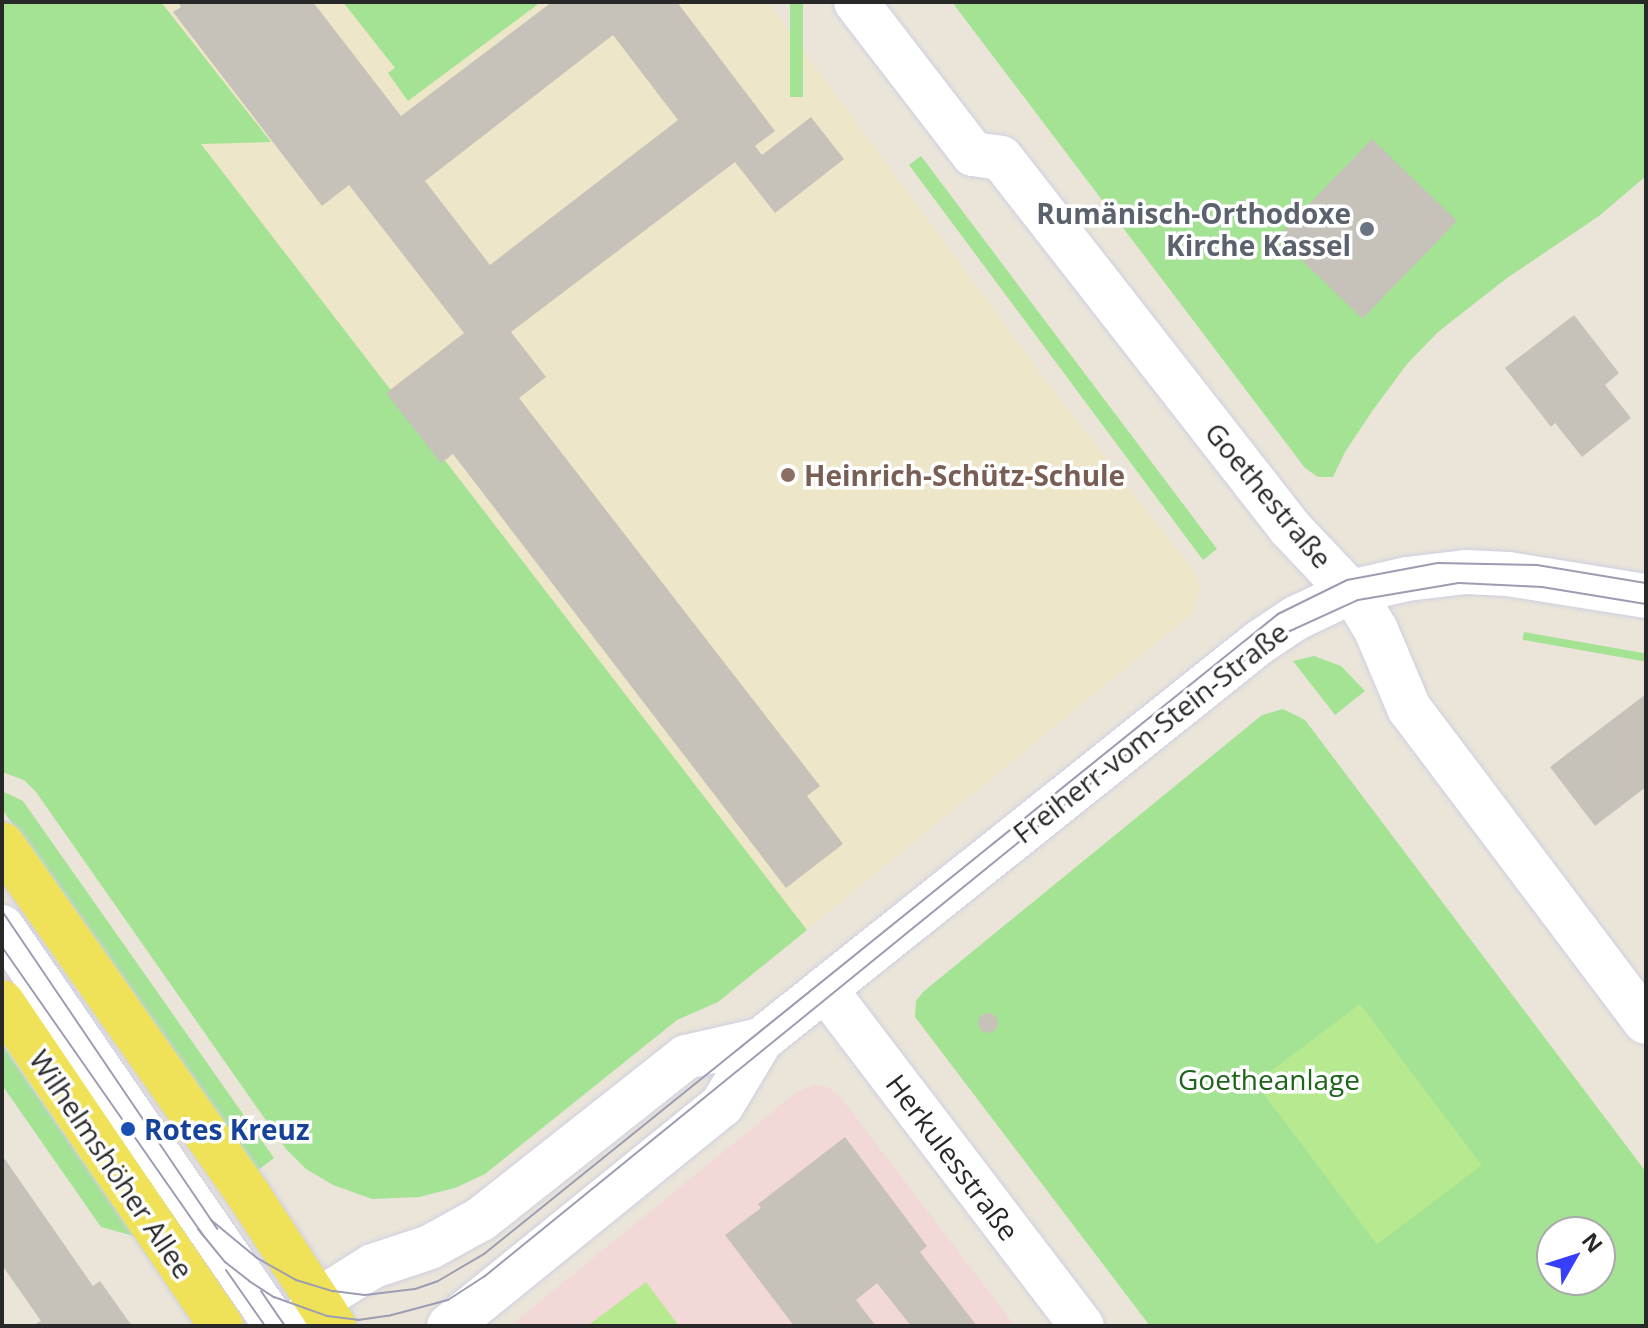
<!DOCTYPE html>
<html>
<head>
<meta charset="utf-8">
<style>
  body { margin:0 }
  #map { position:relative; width:1648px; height:1328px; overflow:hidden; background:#ebe5d9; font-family:"Open Sans",sans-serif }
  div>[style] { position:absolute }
  .education>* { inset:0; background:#ede6c8 }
  .medical>* { inset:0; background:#f2d8d6 }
  .green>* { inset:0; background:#a4e294; transform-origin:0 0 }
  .pitch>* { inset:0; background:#b7ea90; transform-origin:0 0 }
  .building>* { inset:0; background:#c6c2b9; transform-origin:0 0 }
  .round { border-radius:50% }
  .roads { filter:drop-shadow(0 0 2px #cecfe1) drop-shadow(0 0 2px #cecfe1) }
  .minor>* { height:44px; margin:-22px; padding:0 22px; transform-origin:22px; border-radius:22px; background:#fff }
  .major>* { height:44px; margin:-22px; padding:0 22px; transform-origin:22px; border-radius:22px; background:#f0e258 }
  .tram>* { height:2px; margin:-1px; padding:0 1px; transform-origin:1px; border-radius:1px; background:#9c9cb2 }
  .dots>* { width:22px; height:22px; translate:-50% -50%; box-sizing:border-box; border:4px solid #fff; border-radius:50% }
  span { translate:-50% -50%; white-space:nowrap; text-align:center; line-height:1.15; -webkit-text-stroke:7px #fff; paint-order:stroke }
  .worship-label { font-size:28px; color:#5b616d; font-weight:700 }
  .right { translate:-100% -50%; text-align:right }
  .education-label { font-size:28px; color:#785e54; font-weight:700 }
  .left { translate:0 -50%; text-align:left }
  .street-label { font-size:28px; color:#282828 }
  .park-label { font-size:28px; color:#1e6419 }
  .transit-label { font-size:28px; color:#164399; font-weight:700 }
  .frame { position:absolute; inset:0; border:4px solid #282828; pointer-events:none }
  .north { position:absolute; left:1536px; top:1216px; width:80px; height:80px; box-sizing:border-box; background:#fff; border:2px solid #a9a9a9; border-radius:50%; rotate:51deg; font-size:22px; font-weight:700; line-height:32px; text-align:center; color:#282828 }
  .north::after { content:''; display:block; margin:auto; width:28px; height:36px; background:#373ffa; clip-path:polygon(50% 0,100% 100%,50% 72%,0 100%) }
</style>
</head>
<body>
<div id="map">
  <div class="education">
    <div style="clip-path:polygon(91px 2px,768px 2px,1044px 378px,1194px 572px,1200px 586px,1193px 613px,807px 930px)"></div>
  </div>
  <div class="medical">
    <div style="clip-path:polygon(816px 1085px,828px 1087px,841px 1098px,1015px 1326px,510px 1326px,798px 1091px)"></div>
  </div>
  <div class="green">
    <div style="clip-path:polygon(5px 2px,161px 2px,271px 142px,201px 144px,807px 930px,718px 1002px,677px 1020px,485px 1174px,455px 1188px,419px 1197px,372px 1199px,333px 1185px,306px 1169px,286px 1149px,36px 792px,24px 780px,2px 772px,2px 5px)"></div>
    <div style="clip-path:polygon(343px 2px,541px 2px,408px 101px,388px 73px,395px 68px)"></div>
    <div style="left:790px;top:2px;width:13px;height:95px"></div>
    <div style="clip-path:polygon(952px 2px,1646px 2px,1646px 176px,1599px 216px,1507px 278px,1438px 332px,1407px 364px,1373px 410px,1345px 452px,1333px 477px,1318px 477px,1305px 468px)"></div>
    <div style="clip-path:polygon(921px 156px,1217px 549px,1203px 560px,909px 165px)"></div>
    <div style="left:1524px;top:632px;width:124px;height:8px;rotate:10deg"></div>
    <div style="clip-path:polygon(1314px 656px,1341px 666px,1365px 691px,1335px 715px,1293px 661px)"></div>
    <div style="clip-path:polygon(evenodd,1283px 709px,1305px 720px,1646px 1172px,1646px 1326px,1150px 1326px,915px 1017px,916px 1001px,923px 992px,1262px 715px,1283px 709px,1552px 1232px,1600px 1232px,1600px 1280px,1552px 1280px,1552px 1232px)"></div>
    <div style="clip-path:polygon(2px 791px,23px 801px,274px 1158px,257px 1171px,2px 809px)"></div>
    <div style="clip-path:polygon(2px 1044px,134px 1236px,101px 1227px,2px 1085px)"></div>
  </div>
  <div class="pitch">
    <div style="left:1360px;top:1004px;width:202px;height:131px;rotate:53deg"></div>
    <div style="clip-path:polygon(646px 1282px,679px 1326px,587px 1326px)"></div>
  </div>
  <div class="building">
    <div style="clip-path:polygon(evenodd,178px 2px,313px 2px,401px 116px,552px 2px,677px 2px,775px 131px,755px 146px,762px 155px,811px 117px,844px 159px,775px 213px,735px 162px,511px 332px,546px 377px,519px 398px,820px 786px,807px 796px,843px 844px,786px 888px,453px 454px,441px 463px,386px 393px,464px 333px,349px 185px,322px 206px,173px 12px,181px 7px,178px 2px,613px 35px,678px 120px,490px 265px,425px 181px,613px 35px)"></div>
    <div style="left:1372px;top:139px;width:118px;height:136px;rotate:44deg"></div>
    <div style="clip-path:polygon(1574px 315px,1619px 373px,1605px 385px,1631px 418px,1582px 457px,1555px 423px,1551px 427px,1505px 368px)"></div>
    <div style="clip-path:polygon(1646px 694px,1646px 787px,1595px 826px,1550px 767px)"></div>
    <div class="round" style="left:978px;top:1013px;width:20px;height:20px"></div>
    <div style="clip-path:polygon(845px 1137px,927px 1246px,920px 1252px,977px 1326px,911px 1326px,877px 1283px,856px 1300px,876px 1326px,794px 1326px,725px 1235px,761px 1208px,758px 1204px)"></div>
    <div style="clip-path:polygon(2px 1155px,93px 1286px,100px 1281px,132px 1326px,32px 1326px,41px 1321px,2px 1265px)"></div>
  </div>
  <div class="roads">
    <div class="minor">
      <div style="left:856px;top:2px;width:192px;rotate:52.4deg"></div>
      <div style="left:973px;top:154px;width:28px;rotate:8deg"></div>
      <div style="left:1001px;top:158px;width:468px;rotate:52deg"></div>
      <div style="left:1289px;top:527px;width:100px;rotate:46.6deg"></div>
      <div style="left:1358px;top:600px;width:35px;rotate:59deg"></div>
      <div style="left:1376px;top:630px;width:85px;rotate:67.1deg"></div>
      <div style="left:1409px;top:708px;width:393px;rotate:53deg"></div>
      <div style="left:2px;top:927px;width:484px;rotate:55.5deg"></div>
      <div style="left:825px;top:989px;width:424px;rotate:52.7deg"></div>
      <div style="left:298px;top:1326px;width:31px;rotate:-53deg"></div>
      <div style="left:317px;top:1301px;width:66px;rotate:-32deg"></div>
      <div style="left:373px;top:1266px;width:60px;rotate:-18.4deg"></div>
      <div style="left:430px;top:1247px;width:58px;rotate:-28.8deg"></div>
      <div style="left:481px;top:1219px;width:261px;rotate:-38.3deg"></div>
      <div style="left:686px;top:1057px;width:77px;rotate:-12.8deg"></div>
      <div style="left:449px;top:1326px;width:351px;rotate:-39deg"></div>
      <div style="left:722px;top:1105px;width:76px;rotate:-59deg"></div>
      <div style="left:761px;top:1040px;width:638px;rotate:-38.58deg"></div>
      <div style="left:1260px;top:642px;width:43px;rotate:-33.7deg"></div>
      <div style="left:1296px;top:618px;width:61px;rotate:-25.3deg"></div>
      <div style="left:1351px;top:592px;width:57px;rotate:-13.1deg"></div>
      <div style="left:1407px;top:579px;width:59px;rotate:-6.8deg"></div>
      <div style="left:1466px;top:572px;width:42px;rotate:2.7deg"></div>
      <div style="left:1508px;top:574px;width:140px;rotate:9.1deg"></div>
    </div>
    <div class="major">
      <div style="left:2px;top:844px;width:428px;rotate:54.9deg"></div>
      <div style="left:248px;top:1194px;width:158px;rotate:56.9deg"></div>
      <div style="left:2px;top:1002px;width:391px;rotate:55.9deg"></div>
    </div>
  </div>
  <div class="tram">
    <div style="left:2px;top:911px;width:384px;rotate:55.9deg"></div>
    <div style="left:2px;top:947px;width:353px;rotate:55.1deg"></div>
    <div style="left:211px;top:1220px;width:60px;rotate:39.6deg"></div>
    <div style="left:257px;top:1258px;width:45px;rotate:29.4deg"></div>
    <div style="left:296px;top:1280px;width:39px;rotate:17deg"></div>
    <div style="left:333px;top:1291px;width:32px;rotate:7deg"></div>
    <div style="left:365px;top:1295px;width:50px;rotate:-6.8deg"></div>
    <div style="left:415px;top:1289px;width:24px;rotate:-19deg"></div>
    <div style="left:438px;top:1281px;width:53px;rotate:-30.4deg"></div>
    <div style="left:484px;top:1254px;width:1020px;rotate:-38.87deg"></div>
    <div style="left:1278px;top:614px;width:77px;rotate:-26.2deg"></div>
    <div style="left:1347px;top:580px;width:92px;rotate:-10.7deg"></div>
    <div style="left:1437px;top:563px;width:100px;rotate:1.1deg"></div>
    <div style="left:1537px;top:565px;width:110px;rotate:9.4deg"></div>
    <div style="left:198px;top:1229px;width:43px;rotate:50.7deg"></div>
    <div style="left:225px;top:1262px;width:31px;rotate:38deg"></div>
    <div style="left:249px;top:1281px;width:30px;rotate:33deg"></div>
    <div style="left:274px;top:1297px;width:56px;rotate:19.7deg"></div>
    <div style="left:327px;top:1316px;width:31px;rotate:7deg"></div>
    <div style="left:358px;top:1320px;width:30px;rotate:-8deg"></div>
    <div style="left:388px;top:1316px;width:62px;rotate:-14.9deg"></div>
    <div style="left:448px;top:1300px;width:44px;rotate:-33deg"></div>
    <div style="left:485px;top:1276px;width:964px;rotate:-39.11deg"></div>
    <div style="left:1233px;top:668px;width:56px;rotate:-34.8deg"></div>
    <div style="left:1279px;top:636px;width:87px;rotate:-24.5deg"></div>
    <div style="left:1358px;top:600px;width:102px;rotate:-9.6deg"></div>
    <div style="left:1459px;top:583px;width:83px;rotate:2.8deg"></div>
    <div style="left:1542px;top:587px;width:105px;rotate:9.3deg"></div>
    <div style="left:226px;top:1270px;width:68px;rotate:55.1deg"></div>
    <div style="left:261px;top:1291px;width:42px;rotate:55.6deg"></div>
  </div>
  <div class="dots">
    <div style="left:1367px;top:229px;background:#6b7280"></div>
    <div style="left:788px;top:475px;background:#8d6e63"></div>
    <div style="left:128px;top:1129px;background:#1a4fb4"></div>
  </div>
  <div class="worship-label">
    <span class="right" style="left:1351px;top:229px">Rumänisch-Orthodoxe<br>Kirche Kassel</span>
  </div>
  <div class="education-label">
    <span class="left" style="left:804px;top:475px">Heinrich-Schütz-Schule</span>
  </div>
  <div class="street-label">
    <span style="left:1269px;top:495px;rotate:50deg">Goethestraße</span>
    <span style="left:1150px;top:732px;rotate:-38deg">Freiherr-vom-Stein-Straße</span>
    <span style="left:953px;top:1157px;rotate:53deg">Herkulesstraße</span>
    <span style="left:112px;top:1164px;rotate:56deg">Wilhelmshöher Allee</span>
  </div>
  <div class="park-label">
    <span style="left:1269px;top:1079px">Goetheanlage</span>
  </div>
  <div class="transit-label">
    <span class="left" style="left:144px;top:1129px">Rotes Kreuz</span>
  </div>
  <div class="frame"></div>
  <div class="north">N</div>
</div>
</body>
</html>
